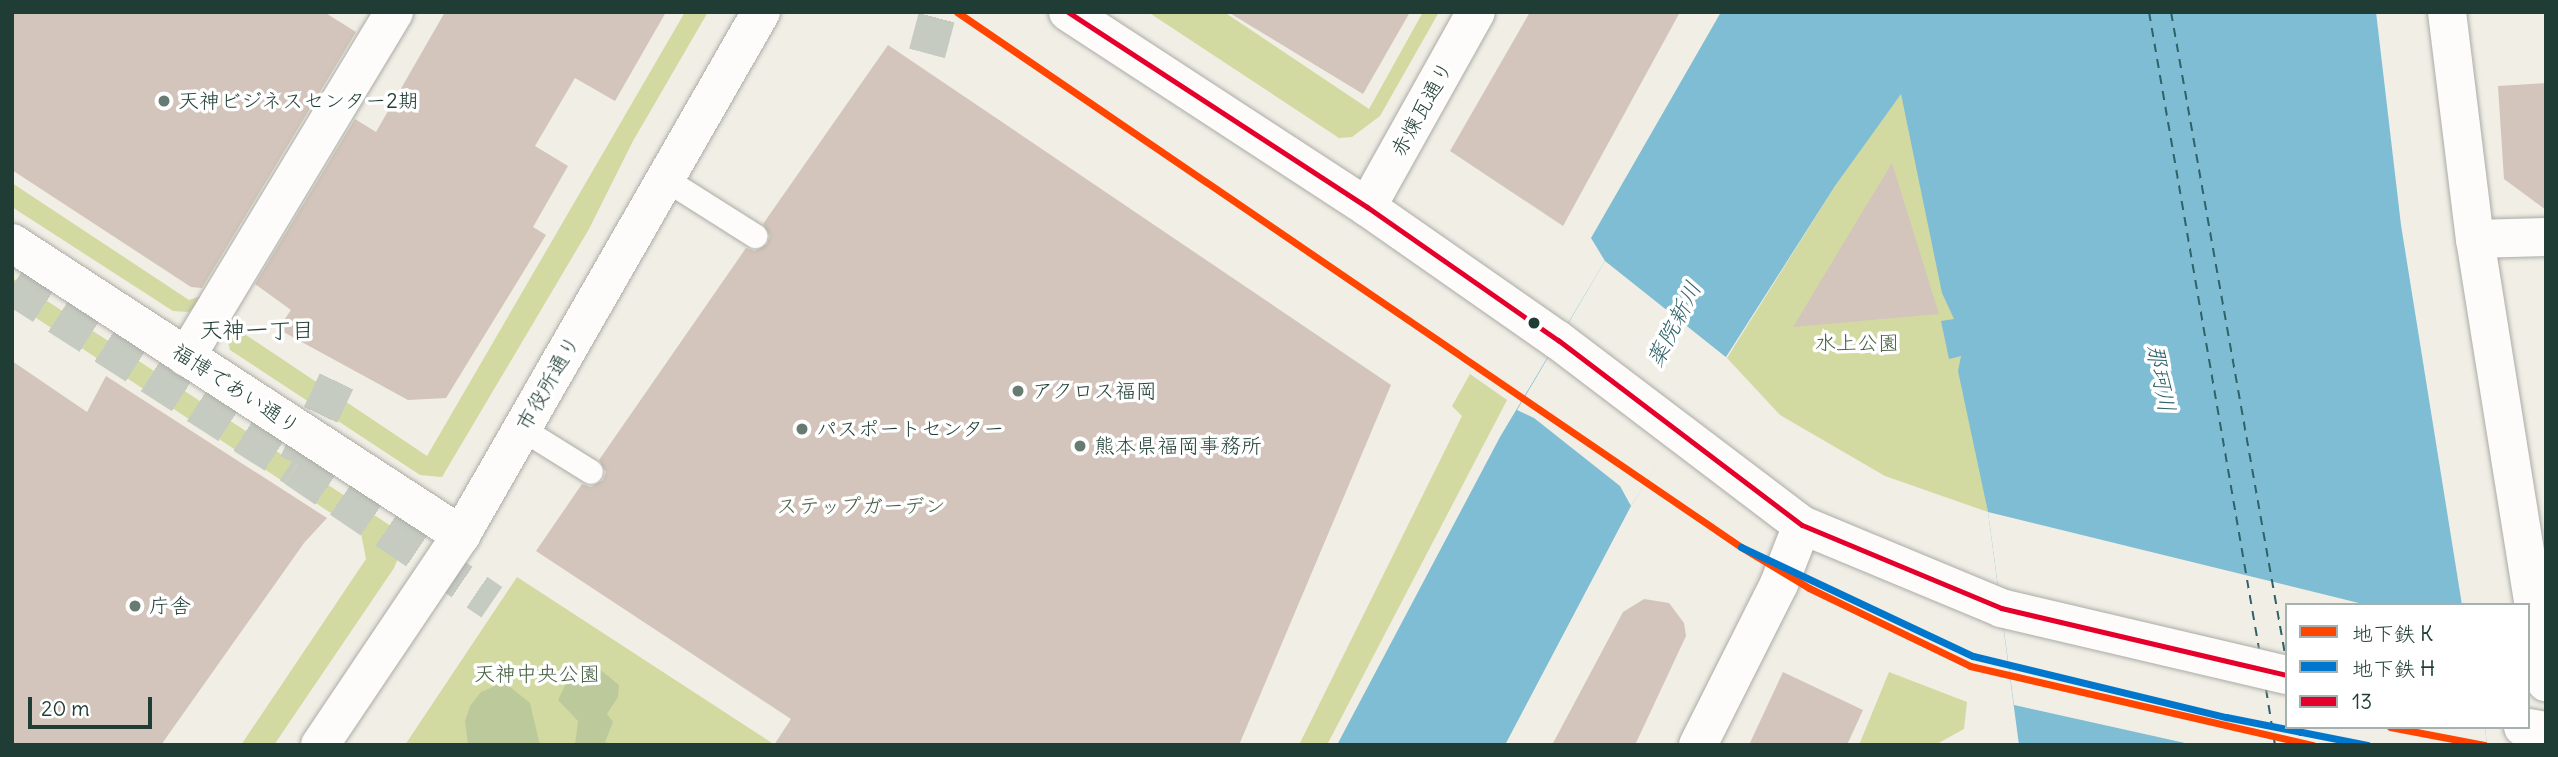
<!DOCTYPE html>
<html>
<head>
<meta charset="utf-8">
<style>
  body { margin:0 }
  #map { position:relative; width:2558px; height:757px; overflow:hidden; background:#f0eee5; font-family:Delius,"Klee One",sans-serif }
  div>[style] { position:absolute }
  .green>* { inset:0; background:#d2daa2 }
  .forest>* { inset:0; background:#bcca9b }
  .water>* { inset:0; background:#7ebdd3 }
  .pier>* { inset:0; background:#f0eee5 }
  .ferry>* { height:2px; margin-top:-1px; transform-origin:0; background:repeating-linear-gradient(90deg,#2f6269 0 9px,transparent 0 16px) }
  .building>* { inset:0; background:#d3c5bb }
  .pedestrian-tunnel>* { height:37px; margin-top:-18.5px; transform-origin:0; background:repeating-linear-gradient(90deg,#c6cbc2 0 37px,transparent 0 55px) }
  .roads { filter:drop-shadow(0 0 2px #aaaca6) drop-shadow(0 0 2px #aaaca6) }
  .service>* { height:24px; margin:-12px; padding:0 12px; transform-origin:12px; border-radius:12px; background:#fdfcfb }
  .minor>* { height:38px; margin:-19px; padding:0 19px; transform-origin:19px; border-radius:19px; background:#fdfcfb }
  .tertiary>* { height:38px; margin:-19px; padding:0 19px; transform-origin:19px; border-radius:19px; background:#fdfcfb }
  .secondary>* { height:38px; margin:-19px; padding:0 19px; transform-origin:19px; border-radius:19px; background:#fdfcfb }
  .bus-1>* { height:5px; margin:-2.5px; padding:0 2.5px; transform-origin:2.5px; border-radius:2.5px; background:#e4002b }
  .metro-1>* { height:7px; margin:-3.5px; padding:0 3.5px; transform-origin:3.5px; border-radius:3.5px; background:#ff4500 }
  .metro-2>* { height:7px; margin:-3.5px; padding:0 3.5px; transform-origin:3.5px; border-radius:3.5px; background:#07c }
  .dots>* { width:19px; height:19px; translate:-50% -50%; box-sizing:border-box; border:4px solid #fff; border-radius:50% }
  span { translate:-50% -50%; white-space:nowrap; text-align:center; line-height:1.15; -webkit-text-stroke:7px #fff; paint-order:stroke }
  .poi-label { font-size:21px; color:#1f3d34 }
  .left { translate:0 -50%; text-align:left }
  .street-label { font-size:21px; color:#1f3d34 }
  .park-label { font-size:21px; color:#466042 }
  .water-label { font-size:23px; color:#2f6269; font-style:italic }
  .neighbourhood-label { font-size:23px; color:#1f3d34 }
  .frame { position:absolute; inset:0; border:14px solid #1f3d34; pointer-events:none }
  .legend { position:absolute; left:2285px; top:603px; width:245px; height:126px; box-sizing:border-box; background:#fff; border:2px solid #a5b1ae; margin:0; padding:9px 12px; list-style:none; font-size:21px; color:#1f3d34 }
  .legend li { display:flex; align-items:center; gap:14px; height:35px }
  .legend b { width:35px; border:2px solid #a5b1ae }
  .scale { position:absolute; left:28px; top:697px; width:124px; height:32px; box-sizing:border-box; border:4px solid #1f3d34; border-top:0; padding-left:9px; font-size:21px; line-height:24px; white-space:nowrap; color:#1f3d34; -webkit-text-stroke:5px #fff; paint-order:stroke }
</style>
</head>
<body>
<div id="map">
  <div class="green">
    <div style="clip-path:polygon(685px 12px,708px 12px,633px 141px,589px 229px,442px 477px,420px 475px,230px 350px,227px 338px,239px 317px,243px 333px,427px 456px)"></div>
    <div style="clip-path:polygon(1148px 12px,1224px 12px,1369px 109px,1423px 12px,1439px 12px,1380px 116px,1352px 137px,1339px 138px)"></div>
    <div style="clip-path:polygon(1901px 93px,1954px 319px,1988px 512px,1885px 476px,1780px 415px,1727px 358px,1835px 186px)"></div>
    <div style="clip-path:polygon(12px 183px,189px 300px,204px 295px,189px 312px,173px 311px,12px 207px)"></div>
    <div style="clip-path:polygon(12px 278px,397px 530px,401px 551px,394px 568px,274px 745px,241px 745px,366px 559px,361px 533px,12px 302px)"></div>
    <div style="clip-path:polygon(1470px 374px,1507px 400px,1327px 745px,1299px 745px,1462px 416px,1452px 406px)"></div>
    <div style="clip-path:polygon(517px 577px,775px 745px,405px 745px)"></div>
    <div style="clip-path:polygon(1889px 672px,1967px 702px,1964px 729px,1935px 745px,1859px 745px)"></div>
  </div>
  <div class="forest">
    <div style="clip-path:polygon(596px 666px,619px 685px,618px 697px,607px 714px,613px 722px,605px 742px,618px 745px,575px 745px,578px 721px,558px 700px,571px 673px)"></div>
    <div style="clip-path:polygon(504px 682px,530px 703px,540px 745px,468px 745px,465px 721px,470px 706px,481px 692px)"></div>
  </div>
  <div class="water">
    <div style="clip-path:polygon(1721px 12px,2376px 12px,2401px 225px,2462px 605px,2287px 605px,2287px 727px,2485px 727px,2487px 745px,2019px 745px,1988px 512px,1958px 371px,1961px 356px,1949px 359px,1941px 321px,1954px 319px,1942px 293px,1901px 94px,1835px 186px,1631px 506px,1505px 745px,1337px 745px,1500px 437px,1605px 261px,1591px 238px)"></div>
  </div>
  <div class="pier">
    <div style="clip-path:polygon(1605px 261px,1727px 358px,1631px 506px,1620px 486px,1534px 418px,1517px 410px)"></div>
    <div style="clip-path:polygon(1988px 512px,2367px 605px,2287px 605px,2287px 727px,2485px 727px,2487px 745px,2194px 745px,2014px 705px)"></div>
  </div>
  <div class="ferry">
    <div style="left:2149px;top:12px;width:646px;rotate:80.2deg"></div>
    <div style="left:2171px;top:12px;width:652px;rotate:79.93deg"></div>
    <div style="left:2266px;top:689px;width:57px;rotate:80.9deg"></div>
    <div style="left:2298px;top:727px;width:18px;rotate:77deg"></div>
  </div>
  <div class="building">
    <div style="clip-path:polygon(12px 12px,324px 12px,356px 32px,202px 288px,191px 287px,12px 170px)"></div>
    <div style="clip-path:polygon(445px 12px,666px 12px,615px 101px,575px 78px,535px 146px,568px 166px,533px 227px,546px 235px,446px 398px,408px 400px,278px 329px,291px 310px,255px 284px,355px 119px,376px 132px)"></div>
    <div style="clip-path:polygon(1228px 12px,1410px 12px,1363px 94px)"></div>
    <div style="clip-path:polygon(1530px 12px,1680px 12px,1563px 226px,1450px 151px)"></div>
    <div style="clip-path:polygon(888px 45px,1391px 385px,1239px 745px,774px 745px,791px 719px,536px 551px,582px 484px,591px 487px,603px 480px,606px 472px,599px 460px,746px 248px,755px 251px,767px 244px,770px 236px,763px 224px)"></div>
    <div style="clip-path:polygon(2546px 83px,2546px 210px,2504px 179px,2498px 86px)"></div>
    <div style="clip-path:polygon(1892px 163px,1939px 314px,1793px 327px,1829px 267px)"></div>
    <div style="clip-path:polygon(12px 361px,87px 412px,106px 376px,327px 518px,304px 543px,161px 745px,12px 745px)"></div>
    <div style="clip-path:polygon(1644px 599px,1669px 603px,1684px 623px,1686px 636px,1635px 745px,1552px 745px,1623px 612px)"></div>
    <div style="clip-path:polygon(1783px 672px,1863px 710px,1847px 745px,1749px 745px)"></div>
  </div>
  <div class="pedestrian-tunnel">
    <div style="left:927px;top:53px;width:42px;rotate:-75deg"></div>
    <div style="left:12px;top:286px;width:336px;rotate:32.7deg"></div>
    <div style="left:295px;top:468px;width:238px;rotate:34.2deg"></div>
    <div style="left:297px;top:464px;width:107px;rotate:-64.6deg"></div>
  </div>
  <div class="roads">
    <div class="service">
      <div style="left:665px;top:179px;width:107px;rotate:32.3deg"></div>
      <div style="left:522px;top:429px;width:81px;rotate:31.9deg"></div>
    </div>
    <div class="minor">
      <div style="left:2447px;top:12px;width:229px;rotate:83deg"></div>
      <div style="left:2475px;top:239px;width:449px;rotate:80.9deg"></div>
      <div style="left:2475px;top:239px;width:71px;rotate:-1.6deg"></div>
      <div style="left:186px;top:357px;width:403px;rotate:-58.9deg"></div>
    </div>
    <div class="tertiary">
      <div style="left:1068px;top:12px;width:357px;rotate:33.1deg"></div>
      <div style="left:1367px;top:207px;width:233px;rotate:34.9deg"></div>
      <div style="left:1558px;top:340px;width:306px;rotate:37.2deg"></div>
      <div style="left:1802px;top:525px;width:216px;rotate:22.6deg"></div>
      <div style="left:2001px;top:608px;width:294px;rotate:13.2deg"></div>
      <div style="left:12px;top:243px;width:536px;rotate:33.04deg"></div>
      <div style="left:2523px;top:727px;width:23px;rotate:10deg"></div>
      <div style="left:320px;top:745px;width:253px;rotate:-56.1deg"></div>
      <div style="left:461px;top:535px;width:603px;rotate:-60.16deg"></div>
    </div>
    <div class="secondary">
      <div style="left:1367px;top:207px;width:223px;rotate:-60.8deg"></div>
      <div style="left:1698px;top:745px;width:180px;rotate:-63.3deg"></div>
      <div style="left:1779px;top:584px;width:63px;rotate:-68.7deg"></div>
    </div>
  </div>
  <div class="bus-1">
    <div style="left:1068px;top:12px;width:357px;rotate:33.1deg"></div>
    <div style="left:1367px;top:207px;width:233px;rotate:34.9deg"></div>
    <div style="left:1558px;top:340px;width:306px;rotate:37.2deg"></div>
    <div style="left:1802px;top:525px;width:216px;rotate:22.6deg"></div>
    <div style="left:2001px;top:608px;width:294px;rotate:13.2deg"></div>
  </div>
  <div class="metro-1">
    <div style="left:957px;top:12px;width:949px;rotate:34.31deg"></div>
    <div style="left:1741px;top:547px;width:79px;rotate:31.1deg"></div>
    <div style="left:1809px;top:588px;width:179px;rotate:25.8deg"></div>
    <div style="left:1970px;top:666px;width:352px;rotate:13deg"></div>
    <div style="left:2390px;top:727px;width:96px;rotate:10.8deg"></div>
  </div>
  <div class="metro-2">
    <div style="left:1741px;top:547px;width:256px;rotate:25.2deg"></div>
    <div style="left:1973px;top:656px;width:260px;rotate:13.6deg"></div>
    <div style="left:2226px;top:717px;width:144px;rotate:11.2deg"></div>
  </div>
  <div class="dots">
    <div style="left:164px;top:101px;background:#687b72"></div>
    <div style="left:1534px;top:323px;background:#1f3d34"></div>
    <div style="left:1018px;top:391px;background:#687b72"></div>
    <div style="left:802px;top:429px;background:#687b72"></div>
    <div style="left:1080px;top:446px;background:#687b72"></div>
    <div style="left:135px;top:606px;background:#687b72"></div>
  </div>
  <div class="poi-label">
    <span class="left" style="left:178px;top:101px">天神ビジネスセンター2期</span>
    <span class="left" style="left:1032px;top:391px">アクロス福岡</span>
    <span class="left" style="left:816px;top:429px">パスポートセンター</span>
    <span class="left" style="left:1094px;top:446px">熊本県福岡事務所</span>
    <span class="left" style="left:149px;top:606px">庁舎</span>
  </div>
  <div class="street-label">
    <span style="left:1422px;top:109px;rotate:-61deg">赤煉瓦通り</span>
    <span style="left:548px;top:383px;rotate:-60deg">市役所通り</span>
    <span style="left:236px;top:389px;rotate:33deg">福博であい通り</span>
  </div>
  <div class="park-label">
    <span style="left:1857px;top:343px">水上公園</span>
    <span style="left:861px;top:506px">ステップガーデン</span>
    <span style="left:537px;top:674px">天神中央公園</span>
  </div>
  <div class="water-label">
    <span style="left:1674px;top:324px;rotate:-63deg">薬院新川</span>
    <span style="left:2161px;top:378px;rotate:79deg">那珂川</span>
  </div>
  <div class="neighbourhood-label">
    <span style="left:257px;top:330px">天神一丁目</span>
  </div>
  <div class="frame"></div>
  <ul class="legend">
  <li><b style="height:9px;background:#ff4500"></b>地下鉄 K</li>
  <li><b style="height:9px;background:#07c"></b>地下鉄 H</li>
  <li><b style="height:9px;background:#e4002b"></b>13</li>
  </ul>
  <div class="scale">20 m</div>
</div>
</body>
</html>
